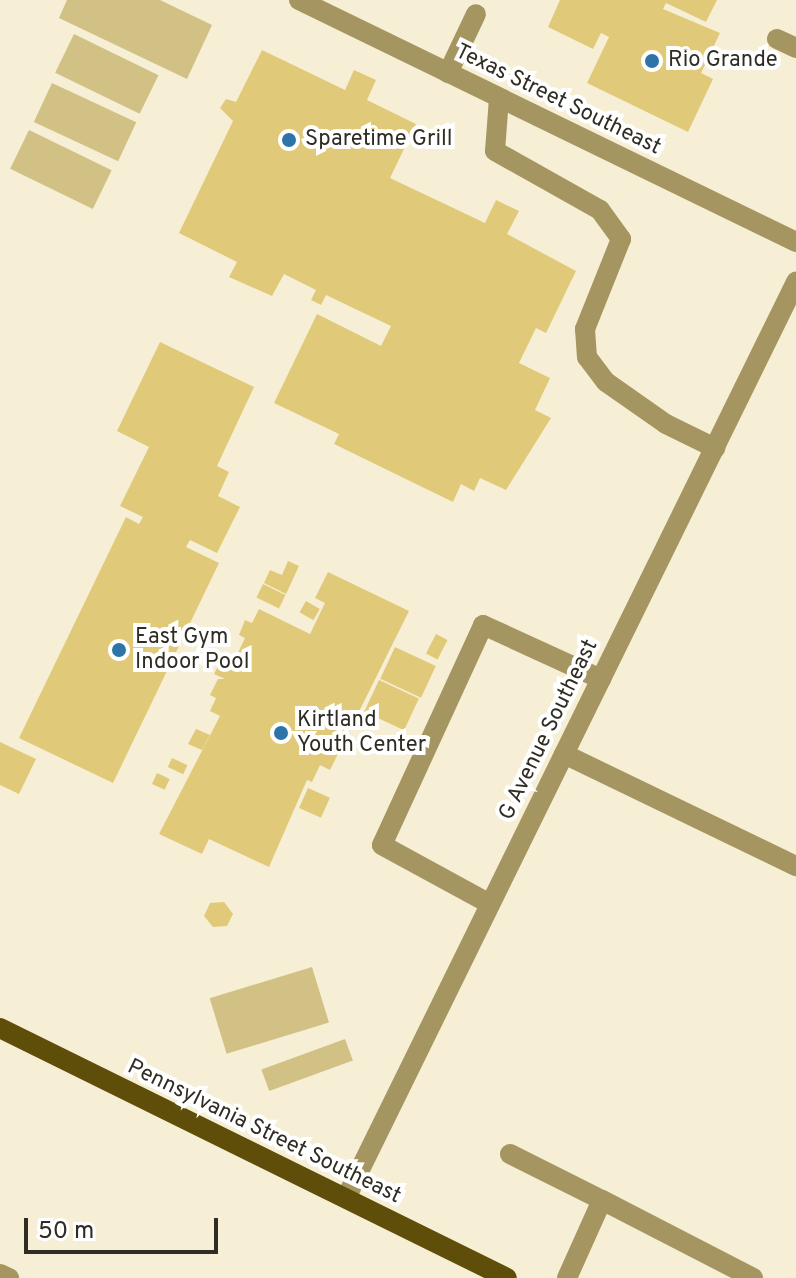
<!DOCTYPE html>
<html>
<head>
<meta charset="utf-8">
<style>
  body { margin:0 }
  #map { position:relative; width:796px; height:1278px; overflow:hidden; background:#f6efd5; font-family:Overpass,sans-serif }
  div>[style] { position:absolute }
  .green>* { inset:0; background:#d2c184; transform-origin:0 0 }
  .building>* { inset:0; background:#e0ca7a; transform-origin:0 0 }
  .minor>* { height:20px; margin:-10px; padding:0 10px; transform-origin:10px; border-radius:10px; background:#a59661 }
  .major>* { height:20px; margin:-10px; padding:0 10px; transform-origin:10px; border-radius:10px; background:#5e4e0a }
  .dots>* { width:22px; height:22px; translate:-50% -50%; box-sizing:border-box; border:4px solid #fff; border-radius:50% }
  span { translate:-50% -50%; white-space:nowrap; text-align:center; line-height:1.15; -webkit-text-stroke:8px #fff; paint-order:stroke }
  .poi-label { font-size:22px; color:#2f2c23 }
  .left { translate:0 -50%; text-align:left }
  .street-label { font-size:22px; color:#2f2c23 }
  .scale { position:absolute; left:24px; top:1218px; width:194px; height:36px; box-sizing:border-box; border:4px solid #2f2c23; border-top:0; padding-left:10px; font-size:24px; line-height:28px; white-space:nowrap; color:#2f2c23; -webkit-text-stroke:6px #fff; paint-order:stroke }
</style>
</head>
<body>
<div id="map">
  <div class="green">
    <div style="clip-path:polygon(67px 0,160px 0,212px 25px,187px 79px,59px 18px)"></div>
    <div style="left:74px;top:34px;width:94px;height:43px;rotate:26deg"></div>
    <div style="left:52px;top:83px;width:93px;height:43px;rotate:25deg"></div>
    <div style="left:29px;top:130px;width:92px;height:43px;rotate:26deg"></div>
    <div style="left:312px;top:967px;width:58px;height:107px;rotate:73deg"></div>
    <div style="left:345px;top:1039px;width:23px;height:89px;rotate:70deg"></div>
  </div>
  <div class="building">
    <div style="clip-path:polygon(560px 0,717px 0,706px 22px,666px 3px,663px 9px,720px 33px,701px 73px,713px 79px,688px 132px,587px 83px,609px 37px,601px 33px,593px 49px,548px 27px)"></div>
    <div style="clip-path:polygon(262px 50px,345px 90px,354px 70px,376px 80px,367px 100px,416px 124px,390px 178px,485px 223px,496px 200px,519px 211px,507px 234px,576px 271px,546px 333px,536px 328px,519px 363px,550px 378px,535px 410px,551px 418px,506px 490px,480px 478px,474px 491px,461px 484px,453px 502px,334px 444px,339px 434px,274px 403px,317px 314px,381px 346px,391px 326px,326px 295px,321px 305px,311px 300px,316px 290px,284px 274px,272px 296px,229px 277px,237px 262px,179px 233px,233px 121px,220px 108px,226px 99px,236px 102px)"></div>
    <div style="clip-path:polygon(160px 342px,254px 387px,217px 466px,229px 472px,218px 496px,240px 507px,217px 553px,190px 540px,186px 547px,219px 563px,113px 783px,19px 738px,126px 517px,139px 524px,143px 517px,120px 506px,149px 447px,117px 431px)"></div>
    <div style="clip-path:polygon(288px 561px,299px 566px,286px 594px,264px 583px,270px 570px,282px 575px)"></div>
    <div style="clip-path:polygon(328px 572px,409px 611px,330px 770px,320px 765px,312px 782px,307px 780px,269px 867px,209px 839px,202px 854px,159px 834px,220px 716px,210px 711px,216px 698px,210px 695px,218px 679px,225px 679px,214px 674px,223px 656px,234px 661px,245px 638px,239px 635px,245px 620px,252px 623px,259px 609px,310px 634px,325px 603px,315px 598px)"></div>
    <div style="left:263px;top:584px;width:25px;height:15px;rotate:26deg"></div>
    <div style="left:306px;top:601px;width:16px;height:13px;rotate:30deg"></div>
    <div style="left:436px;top:634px;width:13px;height:22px;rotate:27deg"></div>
    <div style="left:395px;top:647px;width:45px;height:35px;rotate:25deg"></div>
    <div style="left:379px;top:680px;width:44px;height:35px;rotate:25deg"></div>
    <div style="clip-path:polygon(196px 729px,210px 735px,202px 750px,188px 744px)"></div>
    <div style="clip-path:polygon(0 742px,36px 759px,19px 794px,0 785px)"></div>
    <div style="left:172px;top:758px;width:17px;height:10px;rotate:25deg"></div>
    <div style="left:157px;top:773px;width:14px;height:12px;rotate:25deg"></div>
    <div style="left:308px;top:788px;width:24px;height:22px;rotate:24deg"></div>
    <div style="clip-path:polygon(224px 902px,233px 914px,227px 926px,213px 927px,204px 916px,210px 903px)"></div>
  </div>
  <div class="minor">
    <div style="left:299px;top:0;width:553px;rotate:25.96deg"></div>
    <div style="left:777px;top:39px;width:21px;rotate:25deg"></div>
    <div style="left:448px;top:73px;width:65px;rotate:-64.6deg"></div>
    <div style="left:499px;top:98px;width:53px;rotate:94.3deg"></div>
    <div style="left:495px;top:151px;width:120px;rotate:29.3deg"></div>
    <div style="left:600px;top:210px;width:36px;rotate:54deg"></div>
    <div style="left:621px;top:239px;width:97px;rotate:111.8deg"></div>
    <div style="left:585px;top:329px;width:28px;rotate:86deg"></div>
    <div style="left:587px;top:357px;width:31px;rotate:53deg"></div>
    <div style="left:606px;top:382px;width:73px;rotate:35deg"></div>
    <div style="left:666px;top:424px;width:55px;rotate:26.1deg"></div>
    <div style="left:564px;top:754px;width:258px;rotate:25.8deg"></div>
    <div style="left:490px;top:904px;width:123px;rotate:-151.4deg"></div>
    <div style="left:382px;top:845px;width:242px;rotate:-65.3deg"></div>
    <div style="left:483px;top:625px;width:130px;rotate:24.6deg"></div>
    <div style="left:510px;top:1154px;width:103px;rotate:26.6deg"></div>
    <div style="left:346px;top:1198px;width:1021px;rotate:-63.84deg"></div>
    <div style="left:0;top:1274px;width:10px;rotate:24deg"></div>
    <div style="left:567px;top:1278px;width:85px;rotate:-65.8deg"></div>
    <div style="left:602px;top:1200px;width:170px;rotate:27.3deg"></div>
  </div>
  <div class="major">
    <div style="left:0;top:1028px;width:565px;rotate:26.25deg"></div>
  </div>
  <div class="dots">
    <div style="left:652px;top:61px;background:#2d74a8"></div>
    <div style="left:289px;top:140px;background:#2d74a8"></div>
    <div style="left:119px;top:650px;background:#2d74a8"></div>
    <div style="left:281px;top:733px;background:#2d74a8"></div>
  </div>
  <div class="poi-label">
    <span class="left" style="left:668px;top:61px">Rio Grande</span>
    <span class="left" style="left:305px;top:140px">Sparetime Grill</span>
    <span class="left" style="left:135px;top:650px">East Gym<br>Indoor Pool</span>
    <span class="left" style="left:297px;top:733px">Kirtland<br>Youth Center</span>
  </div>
  <div class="street-label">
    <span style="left:558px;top:100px;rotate:26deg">Texas Street Southeast</span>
    <span style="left:549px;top:730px;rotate:-64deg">G Avenue Southeast</span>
    <span style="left:264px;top:1132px;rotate:26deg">Pennsylvania Street Southeast</span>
  </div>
  <div class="scale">50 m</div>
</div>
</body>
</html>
